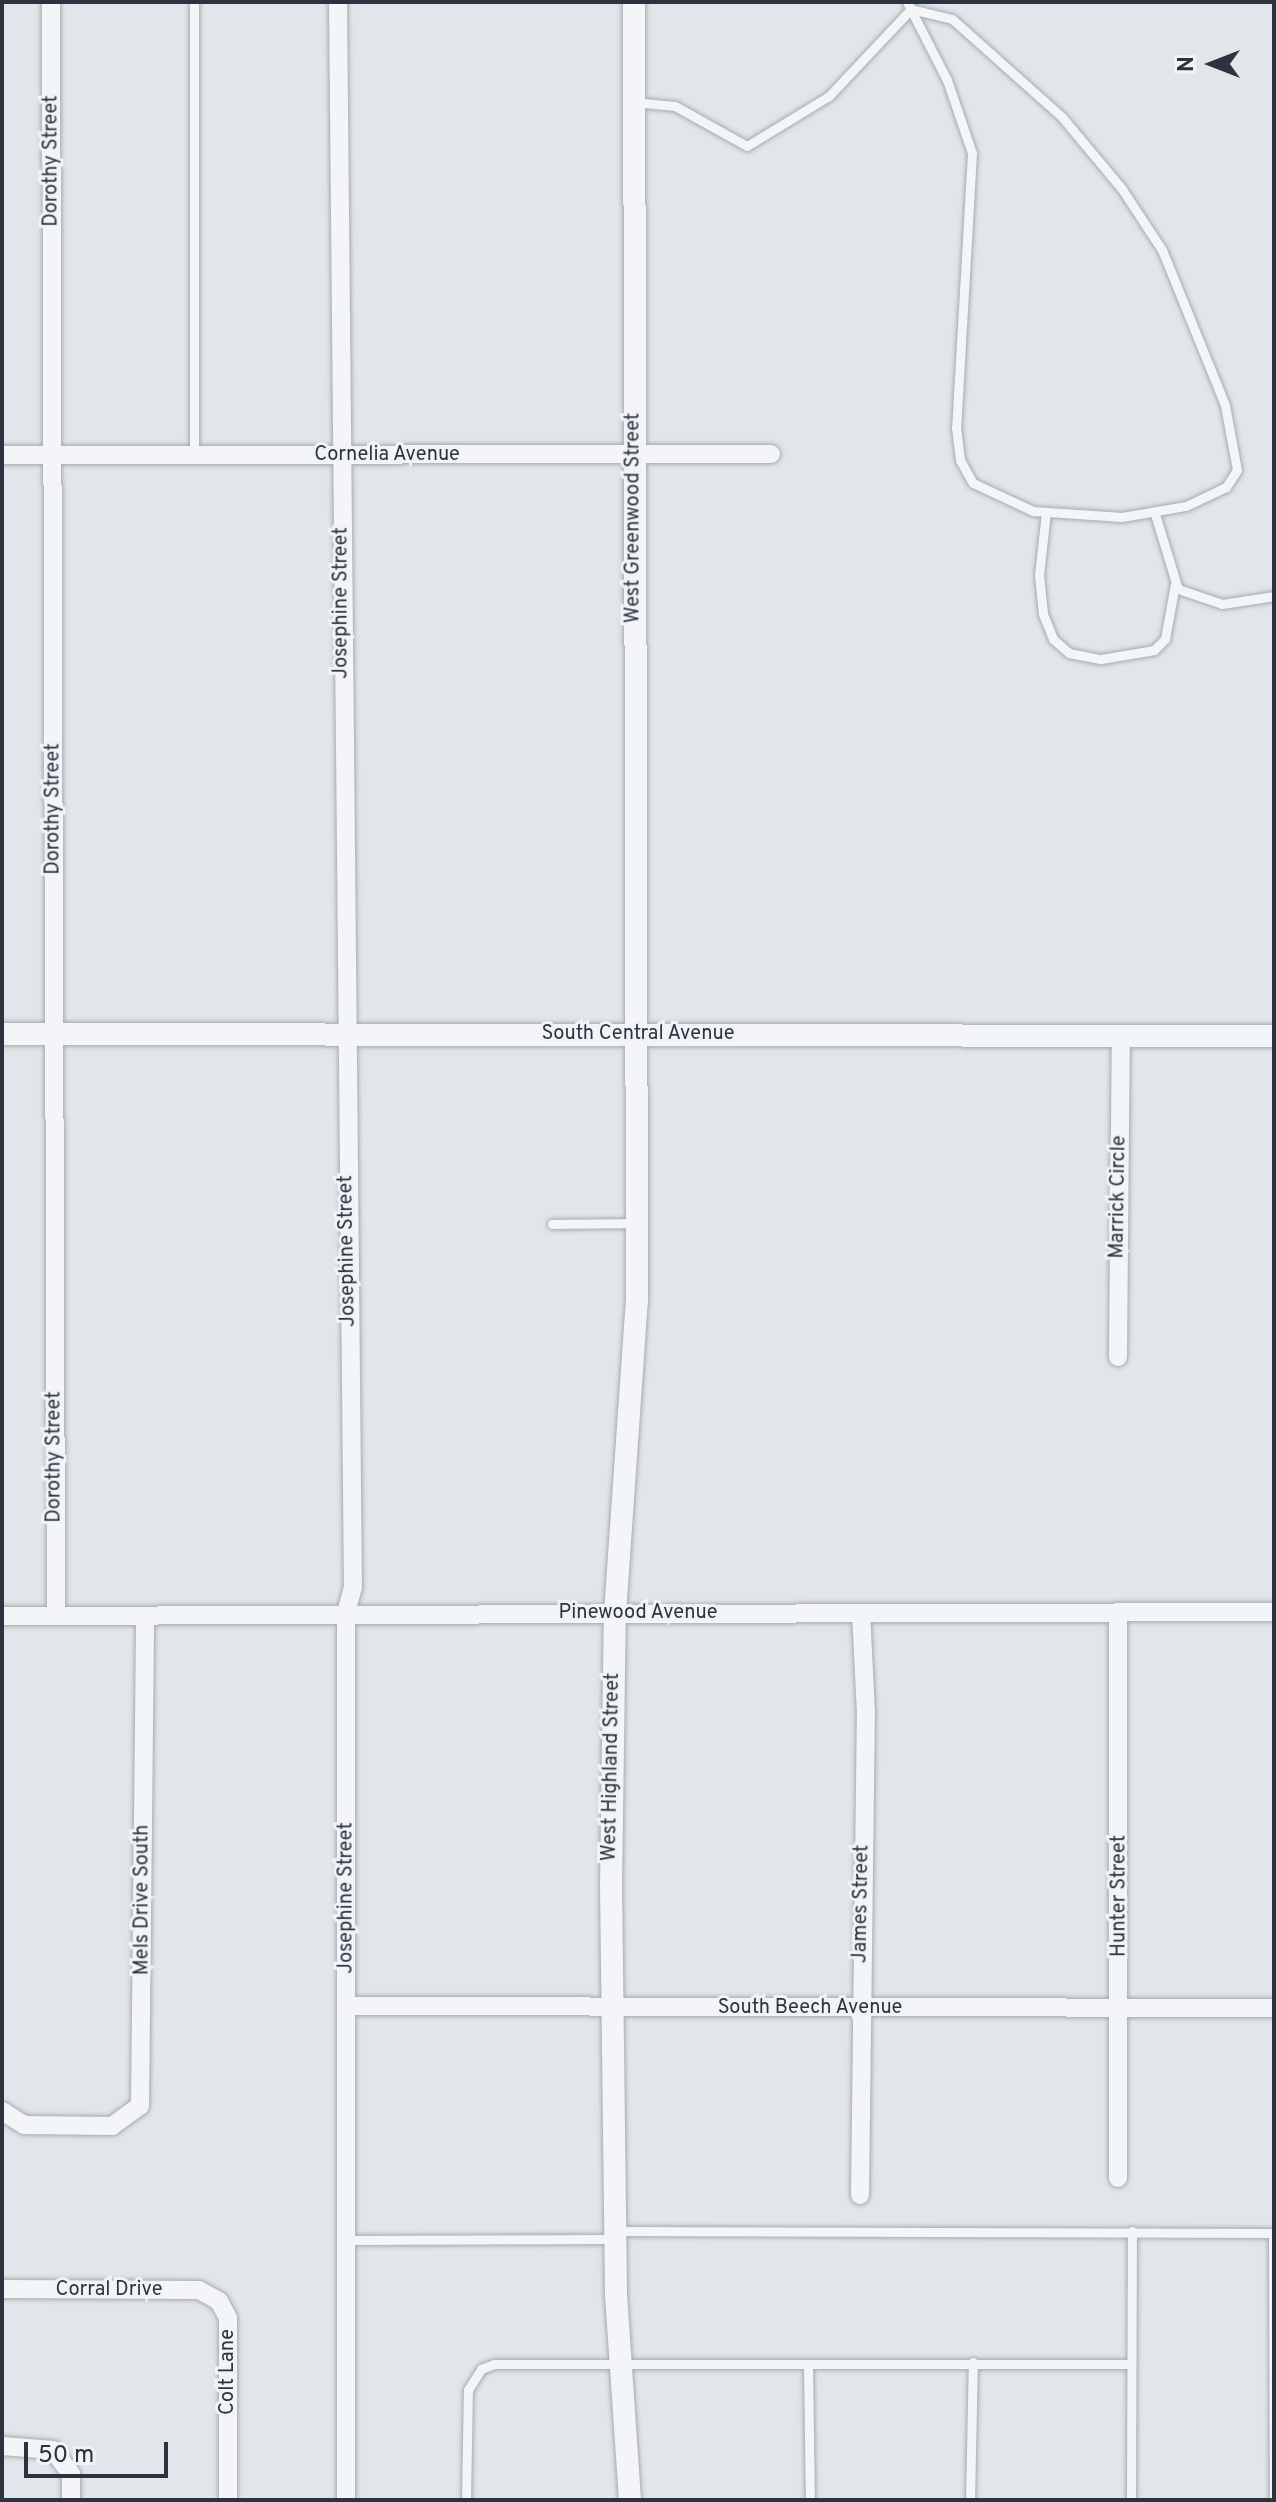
<!DOCTYPE html>
<html>
<head>
<meta charset="utf-8">
<style>
  body { margin:0 }
  #map { position:relative; width:1276px; height:2502px; overflow:hidden; background:#e2e5e9; font-family:Overpass,sans-serif }
  div>[style] { position:absolute }
  .roads { filter:drop-shadow(0 0 2px #a7acb3) drop-shadow(0 0 2px #a7acb3) }
  .service>* { height:9px; margin:-4.5px; padding:0 4.5px; transform-origin:4.5px; border-radius:4.5px; background:#f4f5f8 }
  .minor>* { height:18px; margin:-9px; padding:0 9px; transform-origin:9px; border-radius:9px; background:#f4f5f8 }
  .tertiary>* { height:22px; margin:-11px; padding:0 11px; transform-origin:11px; border-radius:11px; background:#f4f5f8 }
  span { translate:-50% -50%; white-space:nowrap; text-align:center; line-height:1.15; -webkit-text-stroke:6px #f1f3f7; paint-order:stroke }
  .street-label { font-size:20px; color:#2b333f }
  .frame { position:absolute; inset:0; border:4px solid #2b333f; pointer-events:none }
  .north { position:absolute; left:1172px; top:24px; width:80px; height:80px; -webkit-text-stroke:6px #f1f3f7; paint-order:stroke; rotate:270deg; font-size:22px; font-weight:700; line-height:32px; text-align:center; color:#2b333f }
  .north::after { content:''; display:block; margin:auto; width:28px; height:36px; background:#2b333f; clip-path:polygon(50% 0,100% 100%,50% 72%,0 100%) }
  .scale { position:absolute; left:24px; top:2442px; width:144px; height:36px; box-sizing:border-box; border:4px solid #2b333f; border-top:0; padding-left:10px; font-size:24px; line-height:28px; white-space:nowrap; color:#2b333f; -webkit-text-stroke:6px #f1f3f7; paint-order:stroke }
</style>
</head>
<body>
<div id="map">
  <div class="roads">
    <div class="service">
      <div style="left:194px;top:2px;width:453px;rotate:90deg"></div>
      <div style="left:907px;top:2px;width:88px;rotate:62.9deg"></div>
      <div style="left:947px;top:80px;width:77px;rotate:71.1deg"></div>
      <div style="left:972px;top:153px;width:274px;rotate:93.3deg"></div>
      <div style="left:956px;top:427px;width:33px;rotate:83deg"></div>
      <div style="left:960px;top:460px;width:26px;rotate:61deg"></div>
      <div style="left:973px;top:483px;width:66px;rotate:25deg"></div>
      <div style="left:1033px;top:511px;width:89px;rotate:3.9deg"></div>
      <div style="left:1122px;top:517px;width:65px;rotate:-9.8deg"></div>
      <div style="left:1186px;top:506px;width:44px;rotate:-25.4deg"></div>
      <div style="left:1226px;top:487px;width:20px;rotate:-57deg"></div>
      <div style="left:1237px;top:470px;width:66px;rotate:-100.5deg"></div>
      <div style="left:1225px;top:405px;width:167px;rotate:-112.1deg"></div>
      <div style="left:1162px;top:250px;width:73px;rotate:-123.3deg"></div>
      <div style="left:1122px;top:189px;width:94px;rotate:-129.8deg"></div>
      <div style="left:1062px;top:117px;width:147px;rotate:-138.3deg"></div>
      <div style="left:952px;top:19px;width:42px;rotate:-166.3deg"></div>
      <div style="left:633px;top:102px;width:42px;rotate:5.4deg"></div>
      <div style="left:675px;top:106px;width:82px;rotate:29.1deg"></div>
      <div style="left:747px;top:146px;width:96px;rotate:-31.4deg"></div>
      <div style="left:829px;top:96px;width:120px;rotate:-46.7deg"></div>
      <div style="left:1046px;top:512px;width:63px;rotate:96.3deg"></div>
      <div style="left:1039px;top:575px;width:39px;rotate:84deg"></div>
      <div style="left:1043px;top:614px;width:27px;rotate:68deg"></div>
      <div style="left:1053px;top:639px;width:21px;rotate:41deg"></div>
      <div style="left:1069px;top:653px;width:33px;rotate:11deg"></div>
      <div style="left:1101px;top:659px;width:54px;rotate:-9.6deg"></div>
      <div style="left:1154px;top:650px;width:16px;rotate:-45deg"></div>
      <div style="left:1165px;top:639px;width:56px;rotate:-79.7deg"></div>
      <div style="left:1155px;top:514px;width:78px;rotate:73deg"></div>
      <div style="left:1178px;top:589px;width:46px;rotate:18.8deg"></div>
      <div style="left:1222px;top:604px;width:53px;rotate:-8.7deg"></div>
      <div style="left:552px;top:1224px;width:85px;rotate:-0.7deg"></div>
      <div style="left:617px;top:2231px;width:657px;rotate:0.17deg"></div>
      <div style="left:1273px;top:2233px;width:267px;rotate:89.8deg"></div>
      <div style="left:347px;top:2240px;width:267px;rotate:-0.2deg"></div>
      <div style="left:808px;top:2364px;width:136px;rotate:89.2deg"></div>
      <div style="left:466px;top:2500px;width:110px;rotate:-89deg"></div>
      <div style="left:468px;top:2390px;width:25px;rotate:-58deg"></div>
      <div style="left:481px;top:2369px;width:14px;rotate:-21deg"></div>
      <div style="left:494px;top:2364px;width:637px"></div>
      <div style="left:970px;top:2500px;width:138px;rotate:-88.8deg"></div>
      <div style="left:1131px;top:2500px;width:269px;rotate:-89.8deg"></div>
    </div>
    <div class="minor">
      <div style="left:51px;top:2px;width:1614px;rotate:89.82deg"></div>
      <div style="left:338px;top:2px;width:1585px;rotate:89.46deg"></div>
      <div style="left:353px;top:1587px;width:27px;rotate:105deg"></div>
      <div style="left:346px;top:1613px;width:887px;rotate:90deg"></div>
      <div style="left:2px;top:455px;width:769px;rotate:-0.07deg"></div>
      <div style="left:1118px;top:1357px;width:321px;rotate:-89.5deg"></div>
      <div style="left:1118px;top:1613px;width:565px;rotate:90deg"></div>
      <div style="left:2px;top:1616px;width:1272px;rotate:-0.18deg"></div>
      <div style="left:347px;top:2006px;width:927px;rotate:0.12deg"></div>
      <div style="left:2px;top:2111px;width:26px;rotate:32deg"></div>
      <div style="left:24px;top:2125px;width:88px;rotate:0.7deg"></div>
      <div style="left:112px;top:2126px;width:34px;rotate:-36deg"></div>
      <div style="left:140px;top:2106px;width:489px;rotate:-89.4deg"></div>
      <div style="left:860px;top:2195px;width:481px;rotate:-89.3deg"></div>
      <div style="left:866px;top:1714px;width:101px;rotate:-92.8deg"></div>
      <div style="left:2px;top:2289px;width:197px;rotate:0.3deg"></div>
      <div style="left:199px;top:2290px;width:23px;rotate:29deg"></div>
      <div style="left:219px;top:2301px;width:19px;rotate:62deg"></div>
      <div style="left:228px;top:2318px;width:182px;rotate:90deg"></div>
      <div style="left:2px;top:2446px;width:51px;rotate:4.5deg"></div>
      <div style="left:53px;top:2450px;width:30px;rotate:53deg"></div>
      <div style="left:71px;top:2474px;width:26px;rotate:90deg"></div>
    </div>
    <div class="tertiary">
      <div style="left:2px;top:1034px;width:1272px;rotate:0.09deg"></div>
      <div style="left:630px;top:2500px;width:207px;rotate:-93.9deg"></div>
      <div style="left:616px;top:2293px;width:406px;rotate:-90.7deg"></div>
      <div style="left:611px;top:1887px;width:274px;rotate:-89.2deg"></div>
      <div style="left:615px;top:1613px;width:312px;rotate:-86deg"></div>
      <div style="left:637px;top:1302px;width:1300px;rotate:-90.13deg"></div>
    </div>
  </div>
  <div class="street-label">
    <span style="left:52px;top:161px;rotate:-90deg">Dorothy Street</span>
    <span style="left:387px;top:455px">Cornelia Avenue</span>
    <span style="left:634px;top:518px;rotate:-90deg">West Greenwood Street</span>
    <span style="left:342px;top:603px;rotate:-90deg">Josephine Street</span>
    <span style="left:54px;top:809px;rotate:-90deg">Dorothy Street</span>
    <span style="left:638px;top:1034px">South Central Avenue</span>
    <span style="left:1119px;top:1197px;rotate:-89deg">Marrick Circle</span>
    <span style="left:348px;top:1251px;rotate:-91deg">Josephine Street</span>
    <span style="left:55px;top:1457px;rotate:-90deg">Dorothy Street</span>
    <span style="left:638px;top:1613px">Pinewood Avenue</span>
    <span style="left:612px;top:1767px;rotate:-89deg">West Highland Street</span>
    <span style="left:1120px;top:1896px;rotate:-90deg">Hunter Street</span>
    <span style="left:347px;top:1898px;rotate:-90deg">Josephine Street</span>
    <span style="left:143px;top:1900px;rotate:-90deg">Mels Drive South</span>
    <span style="left:862px;top:1904px;rotate:-89deg">James Street</span>
    <span style="left:810px;top:2008px">South Beech Avenue</span>
    <span style="left:109px;top:2290px">Corral Drive</span>
    <span style="left:228px;top:2372px;rotate:-90deg">Colt Lane</span>
  </div>
  <div class="frame"></div>
  <div class="north">N</div>
  <div class="scale">50 m</div>
</div>
</body>
</html>
